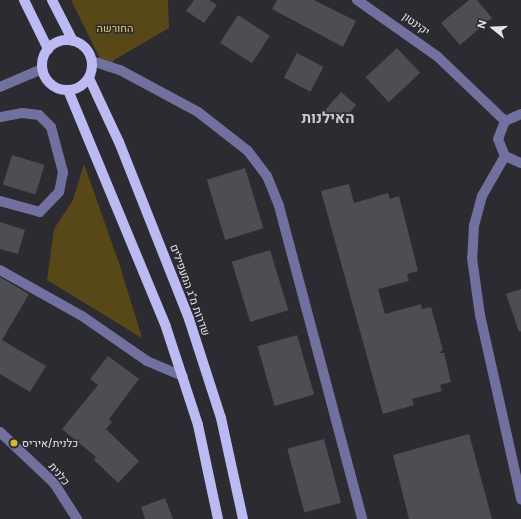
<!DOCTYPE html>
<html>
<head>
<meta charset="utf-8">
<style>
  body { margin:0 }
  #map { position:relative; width:521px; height:519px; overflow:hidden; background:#2b2b31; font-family:"DM Sans",Heebo,sans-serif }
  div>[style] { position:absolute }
  .green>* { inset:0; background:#584817 }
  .building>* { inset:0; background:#4d4d52; transform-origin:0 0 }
  .minor>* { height:10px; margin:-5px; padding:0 5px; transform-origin:5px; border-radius:5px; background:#72709e }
  .major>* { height:10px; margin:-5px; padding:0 5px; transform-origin:5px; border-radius:5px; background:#bbbaf2 }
  .major>.ring { margin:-5px; padding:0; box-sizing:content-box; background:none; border:10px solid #bbbaf2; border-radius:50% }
  .dots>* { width:11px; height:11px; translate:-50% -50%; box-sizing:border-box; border:2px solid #2b2b31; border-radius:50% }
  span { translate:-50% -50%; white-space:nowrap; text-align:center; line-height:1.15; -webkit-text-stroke:3px #2b2b31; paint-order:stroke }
  .street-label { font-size:11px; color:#e6e6ea }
  .park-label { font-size:11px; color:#eecc69 }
  .poi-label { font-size:11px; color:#e6e6ea }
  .left { translate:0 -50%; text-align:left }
  .district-label { font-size:15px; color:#c8c8ce; font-weight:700 }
  .north { position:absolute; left:473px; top:8px; width:40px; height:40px; -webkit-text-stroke:3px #2b2b31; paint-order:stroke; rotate:288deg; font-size:11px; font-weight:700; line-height:16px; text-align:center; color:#e6e6ea }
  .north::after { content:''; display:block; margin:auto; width:14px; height:18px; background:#e6e6ea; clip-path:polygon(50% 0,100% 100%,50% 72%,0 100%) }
</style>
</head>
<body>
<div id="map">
  <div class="green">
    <div style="clip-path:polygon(71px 0,168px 0,169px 28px,114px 60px,107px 73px)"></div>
    <div style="clip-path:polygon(84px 164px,120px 266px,142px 338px,47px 280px,54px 229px,73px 200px)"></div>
  </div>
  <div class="building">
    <div style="clip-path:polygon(194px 0,209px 0,217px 5px,204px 23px,186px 11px)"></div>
    <div style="clip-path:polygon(277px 0,314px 0,356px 21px,343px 47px,272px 9px)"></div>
    <div style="clip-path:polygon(469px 0,477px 0,492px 18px,460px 45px,441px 23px)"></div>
    <div style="left:238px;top:15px;width:38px;height:33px;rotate:33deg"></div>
    <div style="left:397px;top:48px;width:34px;height:43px;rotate:47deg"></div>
    <div style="left:297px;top:53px;width:30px;height:28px;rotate:28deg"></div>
    <div style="left:341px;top:92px;width:20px;height:26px;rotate:41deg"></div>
    <div style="left:12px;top:155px;width:34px;height:31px;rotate:17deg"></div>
    <div style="left:245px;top:168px;width:63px;height:40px;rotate:73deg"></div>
    <div style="clip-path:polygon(349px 184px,354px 203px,388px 193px,390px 199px,399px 196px,418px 271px,407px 274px,409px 281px,378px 289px,385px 314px,421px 304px,422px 309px,431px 307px,443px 350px,439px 353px,444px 353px,451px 382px,440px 385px,442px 391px,412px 399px,414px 405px,383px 414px,321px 191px)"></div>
    <div style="clip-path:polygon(0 222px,25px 230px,18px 254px,0 249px)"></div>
    <div style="left:270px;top:250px;width:63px;height:40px;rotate:73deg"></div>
    <div style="clip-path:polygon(0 277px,29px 294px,2px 340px,46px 366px,30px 392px,0 374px)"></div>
    <div style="clip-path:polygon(521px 289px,521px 331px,519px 332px,506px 294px)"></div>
    <div style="left:297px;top:335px;width:62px;height:41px;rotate:74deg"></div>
    <div style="clip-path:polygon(108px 356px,139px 379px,109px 419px,112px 422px,106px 429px,139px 461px,118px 483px,94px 460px,96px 457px,62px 429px,98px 385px,90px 379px)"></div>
    <div style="clip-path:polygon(469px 434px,492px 519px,409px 519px,393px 455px)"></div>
    <div style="left:324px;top:439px;width:66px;height:38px;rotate:75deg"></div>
    <div style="clip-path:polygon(165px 498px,173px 519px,145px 519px,141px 507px)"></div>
  </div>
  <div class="minor">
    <div style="left:357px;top:0;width:99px;rotate:35.1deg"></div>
    <div style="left:438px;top:57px;width:93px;rotate:43.7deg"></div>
    <div style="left:92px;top:61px;width:29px;rotate:18deg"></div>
    <div style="left:120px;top:70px;width:89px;rotate:28.3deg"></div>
    <div style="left:198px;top:112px;width:63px;rotate:38deg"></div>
    <div style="left:248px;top:151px;width:31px;rotate:53deg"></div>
    <div style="left:267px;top:176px;width:32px;rotate:68deg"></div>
    <div style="left:279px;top:206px;width:324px;rotate:75.1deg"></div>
    <div style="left:0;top:87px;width:46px;rotate:-23.2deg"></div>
    <div style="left:521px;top:114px;width:17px;rotate:156deg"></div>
    <div style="left:505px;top:121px;width:19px;rotate:111deg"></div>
    <div style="left:498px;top:139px;width:18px;rotate:68deg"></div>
    <div style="left:505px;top:156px;width:17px;rotate:24deg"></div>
    <div style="left:0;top:117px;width:22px;rotate:-10deg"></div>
    <div style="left:22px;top:113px;width:17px;rotate:7deg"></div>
    <div style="left:39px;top:115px;width:17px;rotate:45deg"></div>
    <div style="left:51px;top:127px;width:47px;rotate:75.1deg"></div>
    <div style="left:63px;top:172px;width:20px;rotate:101deg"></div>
    <div style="left:59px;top:192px;width:28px;rotate:134deg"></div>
    <div style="left:40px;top:212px;width:41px;rotate:-164.6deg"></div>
    <div style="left:505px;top:156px;width:46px;rotate:119.9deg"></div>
    <div style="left:482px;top:196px;width:30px;rotate:105deg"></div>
    <div style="left:474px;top:225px;width:33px;rotate:93deg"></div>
    <div style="left:472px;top:258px;width:58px;rotate:82deg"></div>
    <div style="left:480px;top:315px;width:189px;rotate:77.4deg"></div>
    <div style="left:0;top:270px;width:94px;rotate:29.3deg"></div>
    <div style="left:82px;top:316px;width:79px;rotate:34.7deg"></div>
    <div style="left:147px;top:361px;width:39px;rotate:23deg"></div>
    <div style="left:0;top:432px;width:74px;rotate:43.4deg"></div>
    <div style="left:54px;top:483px;width:43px;rotate:57.4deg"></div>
  </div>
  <div class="major">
    <div style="left:24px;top:0;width:55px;rotate:63.9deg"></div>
    <div style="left:52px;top:0;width:46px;rotate:62.9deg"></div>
    <div class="ring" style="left:42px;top:40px;width:40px;height:40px"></div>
    <div style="left:89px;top:78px;width:71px;rotate:64.9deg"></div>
    <div style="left:119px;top:142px;width:190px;rotate:68.4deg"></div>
    <div style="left:189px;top:319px;width:104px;rotate:72.1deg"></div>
    <div style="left:221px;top:418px;width:103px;rotate:77.7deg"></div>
    <div style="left:68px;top:90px;width:256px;rotate:67.5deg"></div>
    <div style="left:166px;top:327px;width:103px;rotate:71.9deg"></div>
    <div style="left:198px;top:425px;width:96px;rotate:78deg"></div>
  </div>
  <div class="dots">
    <div style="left:14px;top:443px;background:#dbb233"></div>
  </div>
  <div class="street-label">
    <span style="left:416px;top:24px;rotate:36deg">יקינטון</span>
    <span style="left:190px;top:290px;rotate:70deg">שדרות מ"ג המעפילים</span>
    <span style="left:59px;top:474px;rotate:50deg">כלנית</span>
  </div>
  <div class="park-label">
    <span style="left:115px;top:28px">החורשה</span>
  </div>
  <div class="poi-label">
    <span class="left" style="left:22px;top:443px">כלנית/איריס</span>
  </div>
  <div class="district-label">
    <span style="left:328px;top:119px">האילנות</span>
  </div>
  <div class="north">N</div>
</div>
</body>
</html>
